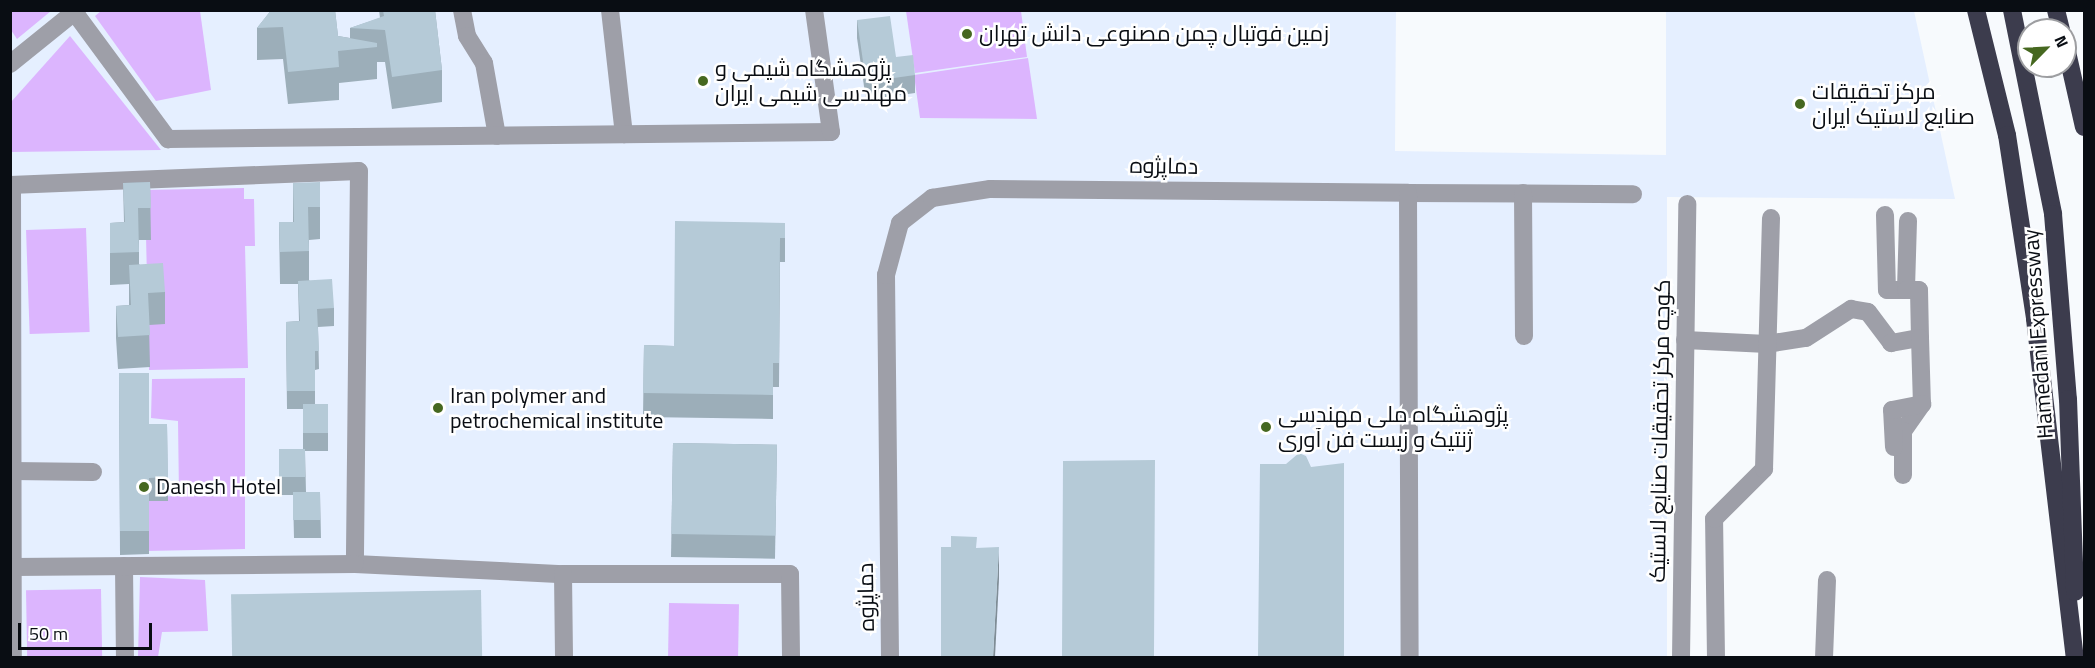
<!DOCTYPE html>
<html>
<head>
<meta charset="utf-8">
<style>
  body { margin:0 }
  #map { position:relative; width:2095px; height:668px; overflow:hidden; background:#f7fafd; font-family:"Titillium Web",Cairo,sans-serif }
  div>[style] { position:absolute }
  .built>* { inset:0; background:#e5efff }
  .green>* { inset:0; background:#dcb5fe; transform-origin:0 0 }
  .minor>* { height:18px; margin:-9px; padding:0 9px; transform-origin:9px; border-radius:9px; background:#9e9fa8 }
  .highway>* { height:18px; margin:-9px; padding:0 9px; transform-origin:9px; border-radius:9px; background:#3c3c4d }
  .wall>* { inset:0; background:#9caeb9; transform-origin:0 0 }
  .shaded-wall>* { inset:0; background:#7f8d96 }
  .building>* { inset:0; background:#b5cad7; transform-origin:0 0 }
  .dots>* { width:16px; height:16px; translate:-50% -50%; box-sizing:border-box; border:3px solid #fff; border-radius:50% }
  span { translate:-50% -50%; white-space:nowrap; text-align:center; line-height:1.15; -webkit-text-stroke:5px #fff; paint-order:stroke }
  .poi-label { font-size:22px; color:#090d13 }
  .left { translate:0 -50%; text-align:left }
  .street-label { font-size:22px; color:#090d13 }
  .frame { position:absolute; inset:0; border:12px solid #090d13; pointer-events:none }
  .north { position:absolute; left:2017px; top:18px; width:60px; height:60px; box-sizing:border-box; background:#fff; border:2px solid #9d9ea1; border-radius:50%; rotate:66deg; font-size:16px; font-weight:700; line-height:24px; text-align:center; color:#090d13 }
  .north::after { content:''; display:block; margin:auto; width:21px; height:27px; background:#466820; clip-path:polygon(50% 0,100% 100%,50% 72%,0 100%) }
  .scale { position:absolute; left:18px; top:623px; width:134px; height:27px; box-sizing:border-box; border:3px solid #090d13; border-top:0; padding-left:8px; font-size:18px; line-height:21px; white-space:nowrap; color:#090d13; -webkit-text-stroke:4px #fff; paint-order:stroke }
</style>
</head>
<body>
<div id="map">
  <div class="built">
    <div style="clip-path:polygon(10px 11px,1396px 11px,1395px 151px,1666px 155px,1666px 11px,1914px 11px,1955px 199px,1667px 197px,1667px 657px,11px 657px)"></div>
  </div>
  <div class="green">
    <div style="clip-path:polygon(11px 10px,51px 10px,51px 11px,17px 39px,11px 30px)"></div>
    <div style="clip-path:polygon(101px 11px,200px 11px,211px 90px,156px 101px,95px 16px)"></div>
    <div style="clip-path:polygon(906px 11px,1021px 11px,1027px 57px,915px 73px)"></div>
    <div style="clip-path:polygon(70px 36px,161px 150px,11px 152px,11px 102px)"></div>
    <div style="clip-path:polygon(1028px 58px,1037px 119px,920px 118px,914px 75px)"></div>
    <div style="clip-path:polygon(244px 188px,244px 199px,254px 199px,255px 246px,245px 246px,248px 368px,149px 370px,145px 190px)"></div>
    <div style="left:86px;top:228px;width:104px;height:60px;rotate:88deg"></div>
    <div style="clip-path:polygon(245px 378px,245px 549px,146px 551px,145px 497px,179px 496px,178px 421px,151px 418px,152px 379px)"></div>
    <div style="clip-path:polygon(140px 577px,205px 580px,208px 631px,162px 632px,158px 657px,138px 657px)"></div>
    <div style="left:101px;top:589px;width:68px;height:75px;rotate:89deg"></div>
    <div style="left:669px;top:603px;width:70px;height:54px;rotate:1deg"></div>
  </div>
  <div class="minor">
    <div style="left:462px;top:10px;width:26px;rotate:79deg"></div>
    <div style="left:467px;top:36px;width:32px;rotate:58deg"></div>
    <div style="left:484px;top:63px;width:74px;rotate:79.9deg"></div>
    <div style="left:610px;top:10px;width:125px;rotate:83.6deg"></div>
    <div style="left:75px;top:13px;width:157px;rotate:53.6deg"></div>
    <div style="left:168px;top:139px;width:663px;rotate:-0.6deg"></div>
    <div style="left:831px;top:132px;width:123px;rotate:-97.9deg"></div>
    <div style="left:10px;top:64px;width:86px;rotate:-38.9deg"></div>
    <div style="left:10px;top:185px;width:349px;rotate:-2.3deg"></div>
    <div style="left:359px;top:171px;width:393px;rotate:90.6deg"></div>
    <div style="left:355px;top:564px;width:208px;rotate:2.8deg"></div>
    <div style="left:563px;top:574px;width:227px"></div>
    <div style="left:790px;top:574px;width:84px;rotate:89.3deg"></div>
    <div style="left:12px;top:186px;width:472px;rotate:89.9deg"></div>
    <div style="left:1408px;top:193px;width:225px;rotate:0.3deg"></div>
    <div style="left:1523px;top:193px;width:143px;rotate:89.6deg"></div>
    <div style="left:1885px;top:215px;width:75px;rotate:88.5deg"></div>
    <div style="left:1887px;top:290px;width:19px"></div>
    <div style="left:1908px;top:221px;width:69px;rotate:91.7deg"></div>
    <div style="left:1906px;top:290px;width:13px"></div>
    <div style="left:1919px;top:290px;width:48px;rotate:88.8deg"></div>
    <div style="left:1685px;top:340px;width:82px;rotate:2.8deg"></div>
    <div style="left:1767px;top:344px;width:39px;rotate:-9deg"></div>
    <div style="left:1806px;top:338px;width:54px;rotate:-32.8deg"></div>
    <div style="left:1851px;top:309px;width:17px;rotate:10deg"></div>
    <div style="left:1868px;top:312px;width:39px;rotate:53deg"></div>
    <div style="left:1891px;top:343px;width:29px;rotate:-10deg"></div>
    <div style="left:1920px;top:338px;width:66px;rotate:88.3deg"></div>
    <div style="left:1922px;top:404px;width:33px;rotate:125deg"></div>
    <div style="left:1903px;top:431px;width:44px;rotate:90deg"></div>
    <div style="left:1894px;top:447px;width:37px;rotate:-93deg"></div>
    <div style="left:1892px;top:410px;width:31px;rotate:-11deg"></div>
    <div style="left:13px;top:471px;width:80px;rotate:0.7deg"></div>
    <div style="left:124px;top:566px;width:92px;rotate:89.4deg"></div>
    <div style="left:13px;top:567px;width:342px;rotate:-0.5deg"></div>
    <div style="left:563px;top:574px;width:84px;rotate:89.3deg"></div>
    <div style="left:890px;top:658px;width:383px;rotate:-90.6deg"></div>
    <div style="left:886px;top:275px;width:54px;rotate:-74.9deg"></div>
    <div style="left:900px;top:223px;width:41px;rotate:-38deg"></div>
    <div style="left:932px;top:198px;width:59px;rotate:-8.8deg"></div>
    <div style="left:990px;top:189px;width:418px;rotate:0.5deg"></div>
    <div style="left:1408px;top:193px;width:465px;rotate:89.8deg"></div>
    <div style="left:1681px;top:658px;width:454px;rotate:-89.2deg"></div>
    <div style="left:1716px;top:658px;width:139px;rotate:-90.8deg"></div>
    <div style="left:1714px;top:519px;width:71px;rotate:-45deg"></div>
    <div style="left:1764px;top:469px;width:251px;rotate:-88.4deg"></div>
    <div style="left:1824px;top:658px;width:78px;rotate:-87.8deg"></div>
  </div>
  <div class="highway">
    <div style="left:1976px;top:10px;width:129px;rotate:76.1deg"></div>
    <div style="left:2007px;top:135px;width:186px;rotate:81.3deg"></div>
    <div style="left:2035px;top:319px;width:341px;rotate:83.3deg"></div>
    <div style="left:2012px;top:10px;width:208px;rotate:78.6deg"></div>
    <div style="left:2053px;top:214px;width:186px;rotate:85.4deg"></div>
    <div style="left:2068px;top:399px;width:193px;rotate:87.9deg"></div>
    <div style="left:2056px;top:10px;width:21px;rotate:76deg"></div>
    <div style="left:2065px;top:43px;width:86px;rotate:77.3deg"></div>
  </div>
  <div class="wall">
    <div style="clip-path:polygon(269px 10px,335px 10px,338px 36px,350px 38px,350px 28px,380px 18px,379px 10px,435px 10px,442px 70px,442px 102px,392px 109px,385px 62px,377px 62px,377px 79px,339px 83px,339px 100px,288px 104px,283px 59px,257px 60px,257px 28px,269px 13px)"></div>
    <div style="clip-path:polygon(857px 20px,915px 75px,915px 93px,866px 100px,857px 38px)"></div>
    <div style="clip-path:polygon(150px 182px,151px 240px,139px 240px,139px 264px,165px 292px,165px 324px,149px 325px,150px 367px,118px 369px,116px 338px,116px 306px,129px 305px,129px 284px,110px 285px,110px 223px,124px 222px,123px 183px)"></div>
    <div style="clip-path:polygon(293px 183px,320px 207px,320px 239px,309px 240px,309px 280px,334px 308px,334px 326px,318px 327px,319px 369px,315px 370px,315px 404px,328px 404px,328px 451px,305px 451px,306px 492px,320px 492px,321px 538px,294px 538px,293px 495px,280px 495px,279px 449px,303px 449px,303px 409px,287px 409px,286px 322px,299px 321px,298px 284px,280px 284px,279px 222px,293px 222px)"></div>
    <div style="clip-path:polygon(785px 223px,785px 262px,780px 262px,779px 387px,773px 387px,773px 419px,643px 417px,644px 345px,674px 346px)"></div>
    <div style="clip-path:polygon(119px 373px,149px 424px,167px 424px,168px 501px,149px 501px,149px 554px,120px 555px)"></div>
    <div style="left:673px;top:443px;width:104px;height:114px;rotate:1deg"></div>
  </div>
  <div class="shaded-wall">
    <div style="clip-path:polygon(999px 547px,999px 579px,995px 657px,993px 657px)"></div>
  </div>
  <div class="building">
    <div style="clip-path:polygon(271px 10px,335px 10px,338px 36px,377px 43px,377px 47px,338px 51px,339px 67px,288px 72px,283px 27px,257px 28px)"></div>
    <div style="clip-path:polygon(383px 10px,435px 10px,442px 70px,392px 77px,385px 30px,350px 28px,384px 16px)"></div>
    <div style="clip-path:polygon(890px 16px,896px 57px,913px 55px,915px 75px,866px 82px,857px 20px)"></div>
    <div style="clip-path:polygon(150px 182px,151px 208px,138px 208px,139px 252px,110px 253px,110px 223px,125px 222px,123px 183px)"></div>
    <div style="clip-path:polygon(320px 182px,320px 207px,308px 207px,309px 251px,280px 252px,279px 222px,294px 222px,293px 183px)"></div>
    <div style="clip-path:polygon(675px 221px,785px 223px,785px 238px,780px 238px,779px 363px,773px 363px,773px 395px,643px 393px,644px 345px,674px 346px)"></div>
    <div style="clip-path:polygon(163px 263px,165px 292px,148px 293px,150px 335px,118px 337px,116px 306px,131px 305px,129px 265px)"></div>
    <div style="clip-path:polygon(332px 279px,334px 308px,317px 309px,319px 351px,315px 351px,315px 391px,287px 391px,286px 322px,300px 321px,298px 281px)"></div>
    <div style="clip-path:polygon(119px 373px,149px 373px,149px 424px,167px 424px,168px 477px,149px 478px,149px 531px,120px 531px)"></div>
    <div style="left:303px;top:404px;width:25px;height:29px"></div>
    <div style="left:673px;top:443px;width:104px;height:91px;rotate:1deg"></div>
    <div style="left:279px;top:449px;width:26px;height:28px"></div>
    <div style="clip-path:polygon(1299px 453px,1306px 456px,1311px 467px,1344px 463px,1344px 657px,1058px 657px,1062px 657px,1063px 461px,1155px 460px,1154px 656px,1258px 656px,1260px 464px,1286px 464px)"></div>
    <div style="left:293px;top:492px;width:27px;height:28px"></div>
    <div style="clip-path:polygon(951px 536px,977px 537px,976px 548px,999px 547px,993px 657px,941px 657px,941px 547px,951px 547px)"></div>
    <div style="left:481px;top:590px;width:67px;height:250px;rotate:89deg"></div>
  </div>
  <div class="dots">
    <div style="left:967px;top:34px;background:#466820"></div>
    <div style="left:703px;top:81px;background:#466820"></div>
    <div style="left:1800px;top:104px;background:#466820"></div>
    <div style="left:438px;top:408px;background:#466820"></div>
    <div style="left:1266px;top:427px;background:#466820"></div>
    <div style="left:144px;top:487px;background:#466820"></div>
  </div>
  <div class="poi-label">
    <span class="left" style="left:979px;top:34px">زمین فوتبال چمن مصنوعی دانش تهران</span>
    <span class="left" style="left:715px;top:81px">پژوهشگاه شیمی و<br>مهندسی شیمی ایران</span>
    <span class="left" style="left:1812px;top:104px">مرکز تحقیقات<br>صنایع لاستیک ایران</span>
    <span class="left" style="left:450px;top:408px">Iran polymer and<br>petrochemical institute</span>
    <span class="left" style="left:1278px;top:427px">پژوهشگاه ملی مهندسی<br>ژنتیک و زیست فن آوری</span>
    <span class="left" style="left:156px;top:487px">Danesh Hotel</span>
  </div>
  <div class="street-label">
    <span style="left:1164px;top:166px;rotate:1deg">دماپژوه</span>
    <span style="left:2038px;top:334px;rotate:-94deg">Hamedani Expressway</span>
    <span style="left:1660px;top:431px;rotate:-89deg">کوچه مرکز تحقیقات صنایع لاستیک</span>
    <span style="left:866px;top:597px;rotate:-91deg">دماپژوه</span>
  </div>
  <div class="frame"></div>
  <div class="north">N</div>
  <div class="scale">50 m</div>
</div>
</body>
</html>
